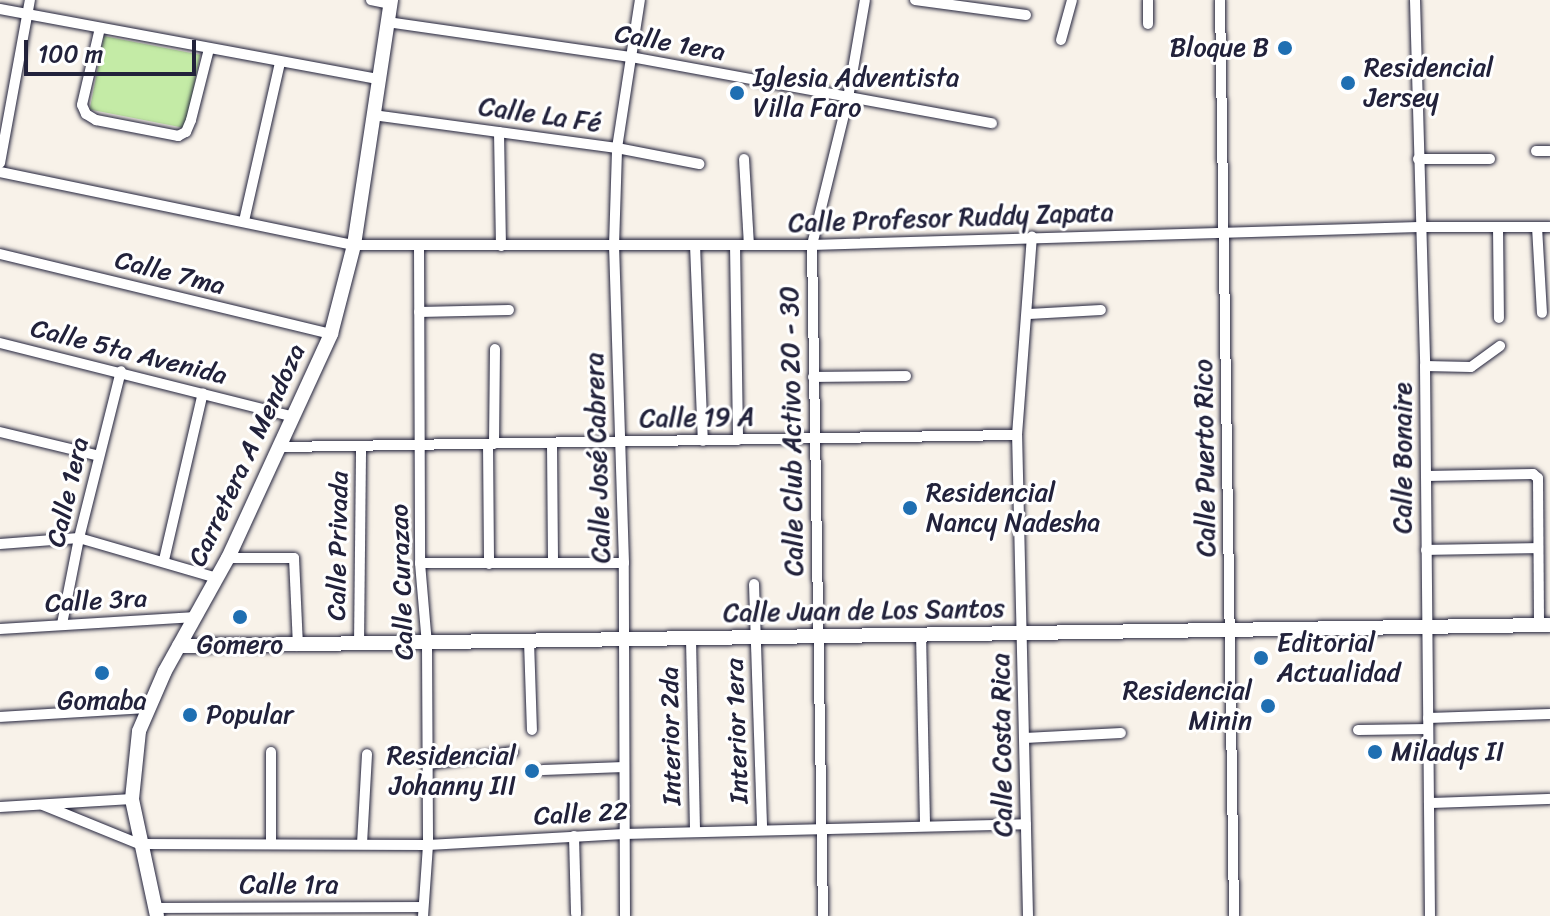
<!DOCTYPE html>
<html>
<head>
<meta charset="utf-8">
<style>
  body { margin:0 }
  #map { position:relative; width:1550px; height:916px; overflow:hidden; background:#f8f2e9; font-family:Sriracha,sans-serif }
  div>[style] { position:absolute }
  .green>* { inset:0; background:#c4eba6; transform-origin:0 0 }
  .roads { filter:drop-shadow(0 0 2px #22223b) drop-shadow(0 0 2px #22223b) }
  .street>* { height:10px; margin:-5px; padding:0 5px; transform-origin:5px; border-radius:5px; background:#fff }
  .secondary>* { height:14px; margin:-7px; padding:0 7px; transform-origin:7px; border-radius:7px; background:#fff }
  .dots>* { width:22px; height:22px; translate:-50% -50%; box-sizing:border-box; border:4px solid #fff; border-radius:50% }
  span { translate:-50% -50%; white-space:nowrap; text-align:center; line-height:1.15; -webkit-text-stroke:6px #fff; paint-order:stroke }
  .street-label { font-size:26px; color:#22223b }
  .poi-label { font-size:26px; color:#22223b }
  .right { translate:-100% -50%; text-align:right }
  .left { translate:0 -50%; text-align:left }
  .scale { position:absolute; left:24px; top:40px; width:172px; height:36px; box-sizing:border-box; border:4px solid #22223b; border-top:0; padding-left:10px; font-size:24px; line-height:28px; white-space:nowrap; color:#22223b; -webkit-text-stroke:6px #fff; paint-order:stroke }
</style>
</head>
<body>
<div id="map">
  <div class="green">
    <div style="left:104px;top:36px;width:98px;height:75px;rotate:11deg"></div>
  </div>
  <div class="roads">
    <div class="street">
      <div style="left:371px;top:0;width:19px;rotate:12deg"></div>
      <div style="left:915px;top:0;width:112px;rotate:7.7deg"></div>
      <div style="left:1148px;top:0;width:24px;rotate:90deg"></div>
      <div style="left:1220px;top:0;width:916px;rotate:89.12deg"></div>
      <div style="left:1415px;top:0;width:366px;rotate:88.4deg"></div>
      <div style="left:1425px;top:366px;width:550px;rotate:89.48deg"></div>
      <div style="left:0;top:9px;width:384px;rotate:10.5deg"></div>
      <div style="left:387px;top:22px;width:246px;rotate:8.2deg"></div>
      <div style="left:631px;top:57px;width:367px;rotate:10.4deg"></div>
      <div style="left:100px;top:28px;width:79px;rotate:103.2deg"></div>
      <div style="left:82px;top:105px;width:10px;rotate:66deg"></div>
      <div style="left:86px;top:114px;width:12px;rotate:31deg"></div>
      <div style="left:96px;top:120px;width:84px;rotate:11deg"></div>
      <div style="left:178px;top:136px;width:9px;rotate:-27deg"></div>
      <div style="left:186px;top:132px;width:13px;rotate:-67deg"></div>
      <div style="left:191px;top:120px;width:73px;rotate:-75.8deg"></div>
      <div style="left:1061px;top:40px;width:41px;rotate:-74.6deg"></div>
      <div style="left:373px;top:115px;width:246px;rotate:7.7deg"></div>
      <div style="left:617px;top:148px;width:84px;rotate:11deg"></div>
      <div style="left:499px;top:132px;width:114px;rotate:89deg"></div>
      <div style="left:1536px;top:151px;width:14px"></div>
      <div style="left:744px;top:159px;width:86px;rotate:86.7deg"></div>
      <div style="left:1418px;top:159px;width:72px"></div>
      <div style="left:0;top:163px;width:166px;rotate:-79.6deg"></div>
      <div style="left:0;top:172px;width:361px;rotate:11.7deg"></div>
      <div style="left:354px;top:245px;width:458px"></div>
      <div style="left:812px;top:245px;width:607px;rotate:-1.7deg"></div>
      <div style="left:1419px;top:227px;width:131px"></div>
      <div style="left:244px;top:221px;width:163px;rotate:-77.2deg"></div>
      <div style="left:1498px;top:227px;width:91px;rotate:89.4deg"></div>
      <div style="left:1537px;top:227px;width:86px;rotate:86.7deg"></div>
      <div style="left:695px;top:245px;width:196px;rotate:87.7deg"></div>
      <div style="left:735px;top:245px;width:195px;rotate:89.1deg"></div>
      <div style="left:419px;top:246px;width:317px;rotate:89.8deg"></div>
      <div style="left:420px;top:563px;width:82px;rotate:85.1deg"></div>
      <div style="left:427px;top:645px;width:200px;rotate:89.7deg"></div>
      <div style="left:428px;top:845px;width:71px;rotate:94deg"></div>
      <div style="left:0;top:254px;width:341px;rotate:13.6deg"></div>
      <div style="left:419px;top:312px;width:90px;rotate:-1.3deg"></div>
      <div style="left:1029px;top:314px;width:72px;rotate:-3.2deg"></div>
      <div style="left:0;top:343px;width:303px;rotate:14.1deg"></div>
      <div style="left:1425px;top:366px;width:46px;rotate:1.2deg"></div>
      <div style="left:1471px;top:367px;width:36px;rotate:-36deg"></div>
      <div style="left:813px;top:377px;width:93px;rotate:-0.6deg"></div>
      <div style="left:0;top:432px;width:102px;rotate:13.6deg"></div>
      <div style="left:488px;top:444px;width:120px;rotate:89.5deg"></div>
      <div style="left:494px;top:444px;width:95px;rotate:-89.4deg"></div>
      <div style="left:552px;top:444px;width:119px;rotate:89.5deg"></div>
      <div style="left:282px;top:447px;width:735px;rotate:-0.94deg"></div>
      <div style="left:1426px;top:476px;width:107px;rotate:-1.1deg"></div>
      <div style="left:1533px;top:474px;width:6px;rotate:39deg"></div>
      <div style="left:1538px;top:478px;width:147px;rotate:89.6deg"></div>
      <div style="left:0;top:544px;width:79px;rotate:-4.3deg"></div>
      <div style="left:79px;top:538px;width:144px;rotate:16.2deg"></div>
      <div style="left:1426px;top:550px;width:112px;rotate:-1deg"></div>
      <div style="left:228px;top:558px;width:66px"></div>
      <div style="left:294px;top:558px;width:88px;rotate:87.4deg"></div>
      <div style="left:164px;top:560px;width:171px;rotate:-76.9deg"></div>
      <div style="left:420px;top:563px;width:204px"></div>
      <div style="left:754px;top:584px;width:245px;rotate:88.1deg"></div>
      <div style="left:62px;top:624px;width:88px;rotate:-78.8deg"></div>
      <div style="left:79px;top:538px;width:172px;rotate:-75.9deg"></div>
      <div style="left:0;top:629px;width:196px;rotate:-3.5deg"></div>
      <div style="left:921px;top:633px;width:193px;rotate:88.8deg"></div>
      <div style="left:691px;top:639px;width:193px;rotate:88.8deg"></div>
      <div style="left:529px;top:641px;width:89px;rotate:88.1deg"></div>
      <div style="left:359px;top:645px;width:198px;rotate:-89.4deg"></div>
      <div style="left:0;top:717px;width:146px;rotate:-3.5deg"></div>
      <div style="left:1428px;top:718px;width:122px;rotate:-1.9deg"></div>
      <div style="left:1358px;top:730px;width:70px;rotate:-0.8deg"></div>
      <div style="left:1025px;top:738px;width:96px;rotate:-3deg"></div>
      <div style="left:428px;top:764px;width:86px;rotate:-8deg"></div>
      <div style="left:543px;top:770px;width:81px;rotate:-2.1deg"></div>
      <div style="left:1429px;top:803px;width:121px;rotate:-1.9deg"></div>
      <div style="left:43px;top:805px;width:104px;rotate:22.1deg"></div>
      <div style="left:139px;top:844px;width:289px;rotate:0.2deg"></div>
      <div style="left:428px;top:845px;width:196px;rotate:-3.2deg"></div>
      <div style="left:624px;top:834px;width:402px;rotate:-1.4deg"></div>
      <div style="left:0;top:807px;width:132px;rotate:-3.5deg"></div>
      <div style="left:574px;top:836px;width:78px;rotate:88.5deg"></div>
      <div style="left:271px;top:844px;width:92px;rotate:-90deg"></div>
      <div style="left:362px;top:844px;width:90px;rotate:-86.8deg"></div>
      <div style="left:155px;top:908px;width:268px;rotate:-0.2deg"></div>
      <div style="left:625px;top:916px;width:353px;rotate:-90.2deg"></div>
      <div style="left:624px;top:563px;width:317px;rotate:-91.8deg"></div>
      <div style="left:614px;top:246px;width:98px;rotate:-88.2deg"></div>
      <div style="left:617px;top:148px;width:150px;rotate:-81.2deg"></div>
      <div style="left:823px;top:916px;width:671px;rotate:-90.94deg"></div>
      <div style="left:812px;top:245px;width:151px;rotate:-76.2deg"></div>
      <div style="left:848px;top:98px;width:99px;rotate:-80.2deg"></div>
      <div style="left:1028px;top:916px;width:481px;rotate:-91.3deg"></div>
      <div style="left:1017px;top:435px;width:199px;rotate:-85.7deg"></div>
    </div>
    <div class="secondary">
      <div style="left:179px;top:646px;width:1371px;rotate:-0.88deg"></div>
      <div style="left:157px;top:916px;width:120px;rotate:-102.1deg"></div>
      <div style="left:132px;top:799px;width:68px;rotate:-84.1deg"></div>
      <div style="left:139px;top:731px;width:65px;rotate:-66.6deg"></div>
      <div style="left:165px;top:671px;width:129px;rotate:-60.9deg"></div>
      <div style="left:228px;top:558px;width:247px;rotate:-65.3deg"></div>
      <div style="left:331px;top:334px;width:92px;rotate:-75.5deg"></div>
      <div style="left:354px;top:245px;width:248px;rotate:-81.4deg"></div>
    </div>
  </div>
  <div class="dots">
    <div style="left:1285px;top:48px;background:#1f6fb2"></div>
    <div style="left:1348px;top:83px;background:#1f6fb2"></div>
    <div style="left:737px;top:93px;background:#1f6fb2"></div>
    <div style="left:910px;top:508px;background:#1f6fb2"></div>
    <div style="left:240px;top:617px;background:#1f6fb2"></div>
    <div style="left:1261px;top:658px;background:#1f6fb2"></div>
    <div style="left:102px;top:673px;background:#1f6fb2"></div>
    <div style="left:1268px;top:706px;background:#1f6fb2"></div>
    <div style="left:190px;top:715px;background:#1f6fb2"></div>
    <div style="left:1375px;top:752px;background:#1f6fb2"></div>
    <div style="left:532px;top:771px;background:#1f6fb2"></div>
  </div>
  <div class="street-label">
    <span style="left:670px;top:43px;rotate:10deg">Calle 1era</span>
    <span style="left:540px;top:115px;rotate:8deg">Calle La Fé</span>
    <span style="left:951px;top:218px;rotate:-2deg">Calle Profesor Ruddy Zapata</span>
    <span style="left:170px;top:273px;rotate:14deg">Calle 7ma</span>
    <span style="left:129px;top:352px;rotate:14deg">Calle 5ta Avenida</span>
    <span style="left:697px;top:418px;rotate:-1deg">Calle 19 A</span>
    <span style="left:792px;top:431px;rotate:-91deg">Calle Club Activo 20 - 30</span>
    <span style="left:247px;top:455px;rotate:-65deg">Carretera A Mendoza</span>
    <span style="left:598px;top:458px;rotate:-92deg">Calle José Cabrera</span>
    <span style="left:1205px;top:458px;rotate:-91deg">Calle Puerto Rico</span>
    <span style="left:1403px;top:458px;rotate:-90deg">Calle Bonaire</span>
    <span style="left:68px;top:492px;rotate:-77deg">Calle 1era</span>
    <span style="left:338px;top:546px;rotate:-89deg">Calle Privada</span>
    <span style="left:402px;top:582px;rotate:-92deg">Calle Curazao</span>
    <span style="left:96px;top:601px;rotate:-3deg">Calle 3ra</span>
    <span style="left:864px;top:611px;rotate:-1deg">Calle Juan de Los Santos</span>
    <span style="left:737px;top:731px;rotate:-92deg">Interior 1era</span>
    <span style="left:671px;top:736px;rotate:-91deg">Interior 2da</span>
    <span style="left:1002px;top:745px;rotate:-91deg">Calle Costa Rica</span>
    <span style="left:581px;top:814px;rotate:-3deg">Calle 22</span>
    <span style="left:289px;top:885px">Calle 1ra</span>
  </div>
  <div class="poi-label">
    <span class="right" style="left:1269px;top:48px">Bloque B</span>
    <span class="left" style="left:1364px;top:83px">Residencial<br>Jersey</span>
    <span class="left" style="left:753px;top:93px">Iglesia Adventista<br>Villa Faro</span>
    <span class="left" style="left:926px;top:508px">Residencial<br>Nancy Nadesha</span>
    <span class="left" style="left:1277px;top:658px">Editorial<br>Actualidad</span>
    <span style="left:240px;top:645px">Gomero</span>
    <span class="right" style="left:1252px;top:706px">Residencial<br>Minin</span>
    <span style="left:102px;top:701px">Gomaba</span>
    <span class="left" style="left:206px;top:715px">Popular</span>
    <span class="left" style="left:1391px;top:752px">Miladys II</span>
    <span class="right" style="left:516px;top:771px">Residencial<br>Johanny III</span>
  </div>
  <div class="scale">100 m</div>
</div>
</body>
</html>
